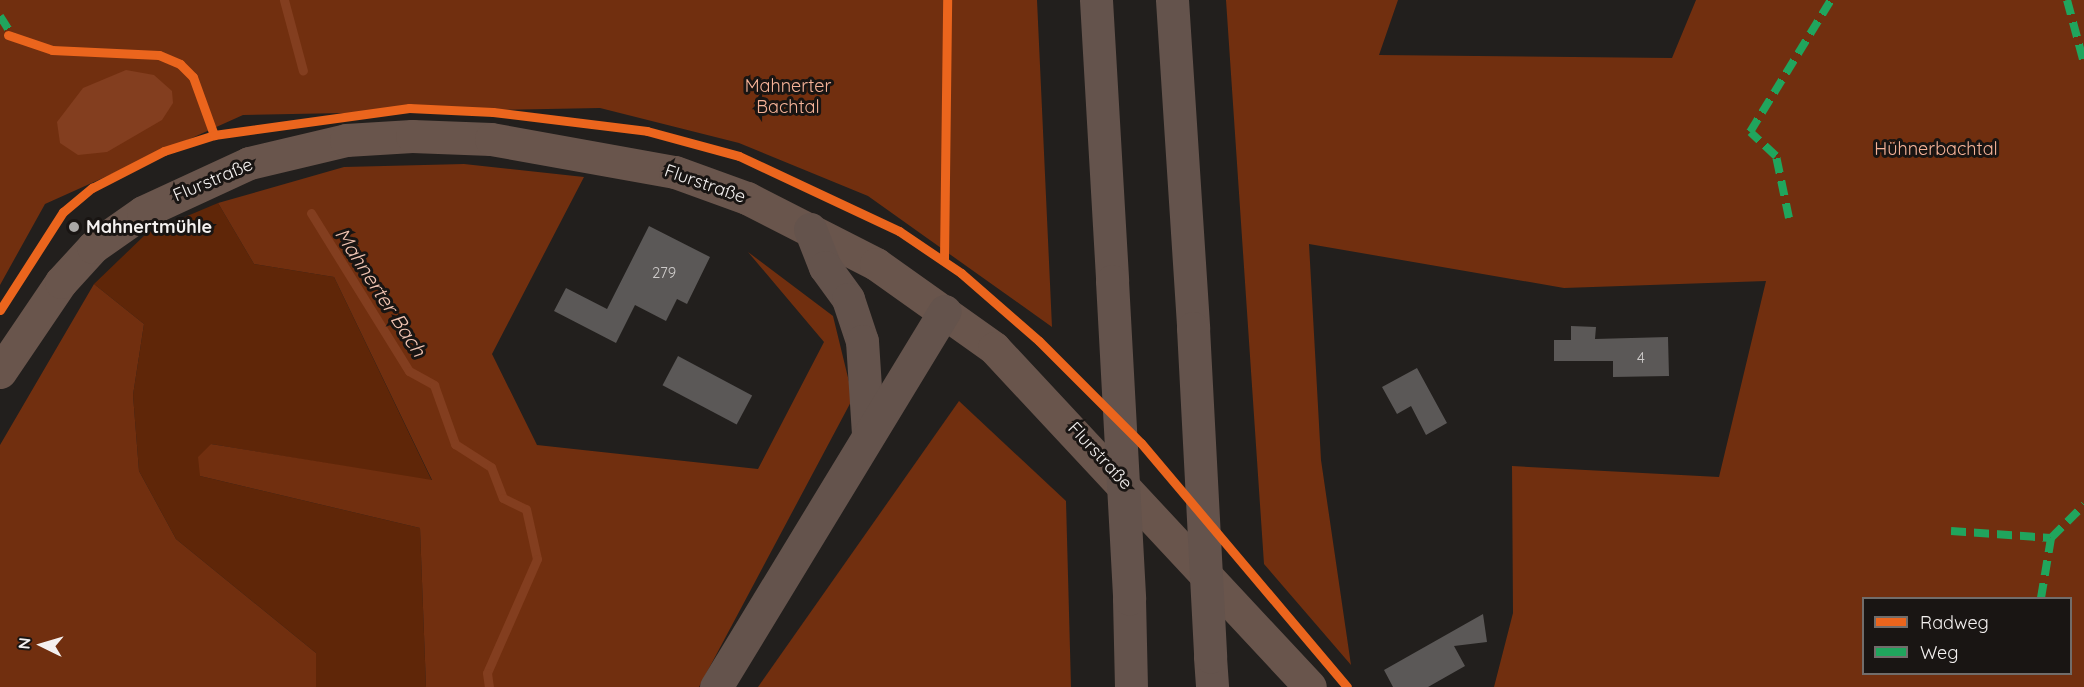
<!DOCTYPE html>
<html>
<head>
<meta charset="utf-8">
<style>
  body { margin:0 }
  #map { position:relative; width:2084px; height:687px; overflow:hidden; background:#221f1d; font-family:Quicksand,sans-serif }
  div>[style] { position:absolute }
  .green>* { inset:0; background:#5f2608 }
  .forest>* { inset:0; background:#712f0f }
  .water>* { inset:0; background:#833e1f }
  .stream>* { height:9px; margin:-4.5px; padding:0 4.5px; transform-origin:4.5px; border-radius:4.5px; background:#833e1f }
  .building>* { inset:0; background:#5b5857; transform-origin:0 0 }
  .major>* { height:33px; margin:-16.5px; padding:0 16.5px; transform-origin:16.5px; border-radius:16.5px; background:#69554c }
  .highway>* { height:33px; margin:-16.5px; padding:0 16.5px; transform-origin:16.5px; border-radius:16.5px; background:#64534c }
  .highway-bridge>* { height:33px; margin:-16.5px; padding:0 16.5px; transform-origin:16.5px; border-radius:16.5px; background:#64534c }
  .quiet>* { height:8px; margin-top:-4px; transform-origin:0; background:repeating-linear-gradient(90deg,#20a55d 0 15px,transparent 0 23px) }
  .cycleway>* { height:9px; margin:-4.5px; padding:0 4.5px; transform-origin:4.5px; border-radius:4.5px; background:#eb651d }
  .dots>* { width:16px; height:16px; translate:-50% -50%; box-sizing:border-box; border:3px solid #191513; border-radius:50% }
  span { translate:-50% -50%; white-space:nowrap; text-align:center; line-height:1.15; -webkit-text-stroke:6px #191513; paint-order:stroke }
  .number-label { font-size:15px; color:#cecbca }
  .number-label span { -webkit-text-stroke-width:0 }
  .park-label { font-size:18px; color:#f7b499 }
  .street-label { font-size:18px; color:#f4f1f0 }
  .poi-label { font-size:18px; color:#f4f1f0; font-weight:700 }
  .left { translate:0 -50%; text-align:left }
  .water-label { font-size:20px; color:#f2c5b3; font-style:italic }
  .legend { position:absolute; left:1862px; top:597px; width:210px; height:78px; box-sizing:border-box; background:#191513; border:2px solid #716d6b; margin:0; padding:8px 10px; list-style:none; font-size:18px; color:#f4f1f0 }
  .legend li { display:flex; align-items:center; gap:12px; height:30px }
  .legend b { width:30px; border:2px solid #716d6b }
  .north { position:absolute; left:12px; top:615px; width:60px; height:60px; -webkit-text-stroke:4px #191513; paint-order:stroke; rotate:275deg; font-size:16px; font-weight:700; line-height:24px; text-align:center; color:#f4f1f0 }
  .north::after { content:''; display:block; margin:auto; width:21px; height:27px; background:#f4f1f0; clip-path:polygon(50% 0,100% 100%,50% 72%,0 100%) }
</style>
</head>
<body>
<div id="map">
  <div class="green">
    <div style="clip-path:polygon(218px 203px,254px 264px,334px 277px,432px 481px,211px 444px,200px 476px,420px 528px,426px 687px,316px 687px,316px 653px,176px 539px,139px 471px,133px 395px,144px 324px,94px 284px,147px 233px)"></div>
  </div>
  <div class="forest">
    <div style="clip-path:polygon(0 0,1037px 0,1052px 327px,868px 196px,739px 143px,600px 108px,243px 115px,45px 204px,0 285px)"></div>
    <div style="clip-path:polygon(evenodd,1226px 0,1398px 0,1379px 55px,1672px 58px,1696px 0,2084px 0,2084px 687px,1494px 687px,1513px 613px,1512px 466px,1719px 477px,1766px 281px,1564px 288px,1309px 244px,1321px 460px,1351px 665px,1264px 564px,1226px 0,1864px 598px,2070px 598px,2070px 674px,1864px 674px,1864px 598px)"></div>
    <div style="clip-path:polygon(464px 164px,584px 177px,492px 354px,537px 445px,758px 469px,824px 342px,748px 252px,833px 316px,853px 398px,699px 687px,426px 687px,420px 528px,200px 476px,198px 457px,211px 444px,432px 480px,334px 277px,254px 264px,218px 203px,344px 167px)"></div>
    <div style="clip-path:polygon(94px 284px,144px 324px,133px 395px,139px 471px,176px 539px,316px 653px,316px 687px,0 687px,0 445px)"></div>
    <div style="clip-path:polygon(959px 401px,1066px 501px,1071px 687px,758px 687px)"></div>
  </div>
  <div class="water">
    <div style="clip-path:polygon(126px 70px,154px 75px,172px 91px,173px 103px,162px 120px,107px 152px,78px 155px,60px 143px,57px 122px,83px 88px)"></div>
  </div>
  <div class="stream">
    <div style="left:284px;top:0;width:73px;rotate:75deg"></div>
    <div style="left:311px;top:213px;width:186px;rotate:58.2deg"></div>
    <div style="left:409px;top:371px;width:29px;rotate:29deg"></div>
    <div style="left:434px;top:385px;width:63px;rotate:70.4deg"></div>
    <div style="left:455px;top:444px;width:43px;rotate:32.6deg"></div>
    <div style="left:491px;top:467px;width:33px;rotate:69deg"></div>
    <div style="left:503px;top:498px;width:25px;rotate:26deg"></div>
    <div style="left:526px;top:509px;width:51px;rotate:77.6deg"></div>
    <div style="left:537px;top:559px;width:124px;rotate:113.7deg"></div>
    <div style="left:487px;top:673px;width:14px;rotate:82deg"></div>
  </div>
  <div class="building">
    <div style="clip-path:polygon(649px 226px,710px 257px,687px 304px,677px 299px,666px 321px,635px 305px,616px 343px,554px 311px,566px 288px,607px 309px)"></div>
    <div style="clip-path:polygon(1571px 326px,1596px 327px,1595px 339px,1668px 337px,1669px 376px,1613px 377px,1613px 361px,1554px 361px,1554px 340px,1571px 340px)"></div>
    <div style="left:678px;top:356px;width:84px;height:33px;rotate:28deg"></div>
    <div style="clip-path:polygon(1417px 368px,1447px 423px,1426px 435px,1411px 406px,1397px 414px,1382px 387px)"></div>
    <div style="clip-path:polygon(1483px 614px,1487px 642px,1454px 646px,1465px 666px,1428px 687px,1393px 687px,1384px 670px)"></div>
  </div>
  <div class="major">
    <div style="left:0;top:372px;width:109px;rotate:-55.9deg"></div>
    <div style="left:61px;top:282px;width:47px;rotate:-47.6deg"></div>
    <div style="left:93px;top:247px;width:61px;rotate:-35deg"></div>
    <div style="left:143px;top:212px;width:117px;rotate:-24.8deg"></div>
    <div style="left:249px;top:163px;width:100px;rotate:-13.3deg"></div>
    <div style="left:346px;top:140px;width:66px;rotate:-3.5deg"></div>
    <div style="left:412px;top:136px;width:79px;rotate:2.2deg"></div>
    <div style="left:491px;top:139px;width:187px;rotate:10.2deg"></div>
    <div style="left:675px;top:172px;width:77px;rotate:19.9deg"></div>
    <div style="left:747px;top:198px;width:145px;rotate:27.1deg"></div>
    <div style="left:876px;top:264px;width:145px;rotate:35.4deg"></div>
    <div style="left:994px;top:348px;width:463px;rotate:47deg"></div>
  </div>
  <div class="highway">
    <div style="left:1096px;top:0;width:281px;rotate:86.7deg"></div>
    <div style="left:1172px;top:0;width:329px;rotate:86.3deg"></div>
    <div style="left:810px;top:229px;width:41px;rotate:68.5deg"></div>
    <div style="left:825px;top:267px;width:39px;rotate:54deg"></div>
    <div style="left:848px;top:299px;width:44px;rotate:71.6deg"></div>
    <div style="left:862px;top:341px;width:94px;rotate:86.3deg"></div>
    <div style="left:1129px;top:599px;width:88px;rotate:88.7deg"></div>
    <div style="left:1210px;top:657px;width:30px;rotate:86deg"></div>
    <div style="left:716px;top:687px;width:440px;rotate:-58.7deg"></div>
  </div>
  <div class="highway-bridge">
    <div style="left:1112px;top:281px;width:318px;rotate:86.9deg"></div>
    <div style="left:1193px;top:328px;width:329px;rotate:87deg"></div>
  </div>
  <div class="quiet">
    <div style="left:2067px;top:0;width:65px;rotate:74.9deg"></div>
    <div style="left:0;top:16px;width:25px;rotate:58deg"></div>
    <div style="left:1789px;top:218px;width:63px;rotate:-101.8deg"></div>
    <div style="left:1776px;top:156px;width:35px;rotate:-137deg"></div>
    <div style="left:1750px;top:132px;width:155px;rotate:-58.5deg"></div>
    <div style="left:1951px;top:531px;width:100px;rotate:4deg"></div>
    <div style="left:2051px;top:538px;width:47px;rotate:-45deg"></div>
    <div style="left:2041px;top:598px;width:61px;rotate:-80.5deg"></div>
  </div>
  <div class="cycleway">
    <div style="left:8px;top:35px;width:46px;rotate:18.8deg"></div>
    <div style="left:52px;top:50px;width:107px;rotate:2.7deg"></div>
    <div style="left:159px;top:55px;width:23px;rotate:23deg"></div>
    <div style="left:180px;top:64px;width:18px;rotate:45deg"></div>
    <div style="left:193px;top:77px;width:62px;rotate:70.1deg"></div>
    <div style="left:944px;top:260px;width:260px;rotate:-89.3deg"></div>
    <div style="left:0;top:310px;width:117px;rotate:-57.3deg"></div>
    <div style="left:63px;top:212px;width:38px;rotate:-40deg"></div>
    <div style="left:92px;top:188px;width:81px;rotate:-27.2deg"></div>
    <div style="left:164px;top:151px;width:52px;rotate:-17.7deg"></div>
    <div style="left:214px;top:135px;width:197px;rotate:-7.9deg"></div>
    <div style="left:409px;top:108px;width:84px;rotate:2.7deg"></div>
    <div style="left:493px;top:112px;width:155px;rotate:7deg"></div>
    <div style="left:647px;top:131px;width:95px;rotate:15.2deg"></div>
    <div style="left:739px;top:156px;width:177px;rotate:25.1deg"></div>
    <div style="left:899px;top:231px;width:75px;rotate:34.1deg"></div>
    <div style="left:961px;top:273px;width:103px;rotate:41.1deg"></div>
    <div style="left:1039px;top:341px;width:144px;rotate:45deg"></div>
    <div style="left:1141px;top:443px;width:319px;rotate:49.8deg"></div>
  </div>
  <div class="dots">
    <div style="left:74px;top:227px;background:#aaa8a6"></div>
  </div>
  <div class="number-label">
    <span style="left:664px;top:273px">279</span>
    <span style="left:1641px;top:358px">4</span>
  </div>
  <div class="park-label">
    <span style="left:788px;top:97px">Mahnerter<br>Bachtal</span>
    <span style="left:1936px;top:149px">Hühnerbachtal</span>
  </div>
  <div class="street-label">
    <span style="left:213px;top:180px;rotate:-23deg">Flurstraße</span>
    <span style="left:705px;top:184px;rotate:19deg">Flurstraße</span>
    <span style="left:1100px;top:456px;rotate:47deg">Flurstraße</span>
  </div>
  <div class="poi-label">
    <span class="left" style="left:86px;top:227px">Mahnertmühle</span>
  </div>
  <div class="water-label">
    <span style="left:381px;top:292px;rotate:57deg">Mahnerter Bach</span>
  </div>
  <ul class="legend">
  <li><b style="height:8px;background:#eb651d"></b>Radweg</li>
  <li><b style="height:8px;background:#20a55d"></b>Weg</li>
  </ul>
  <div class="north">N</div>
</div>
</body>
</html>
